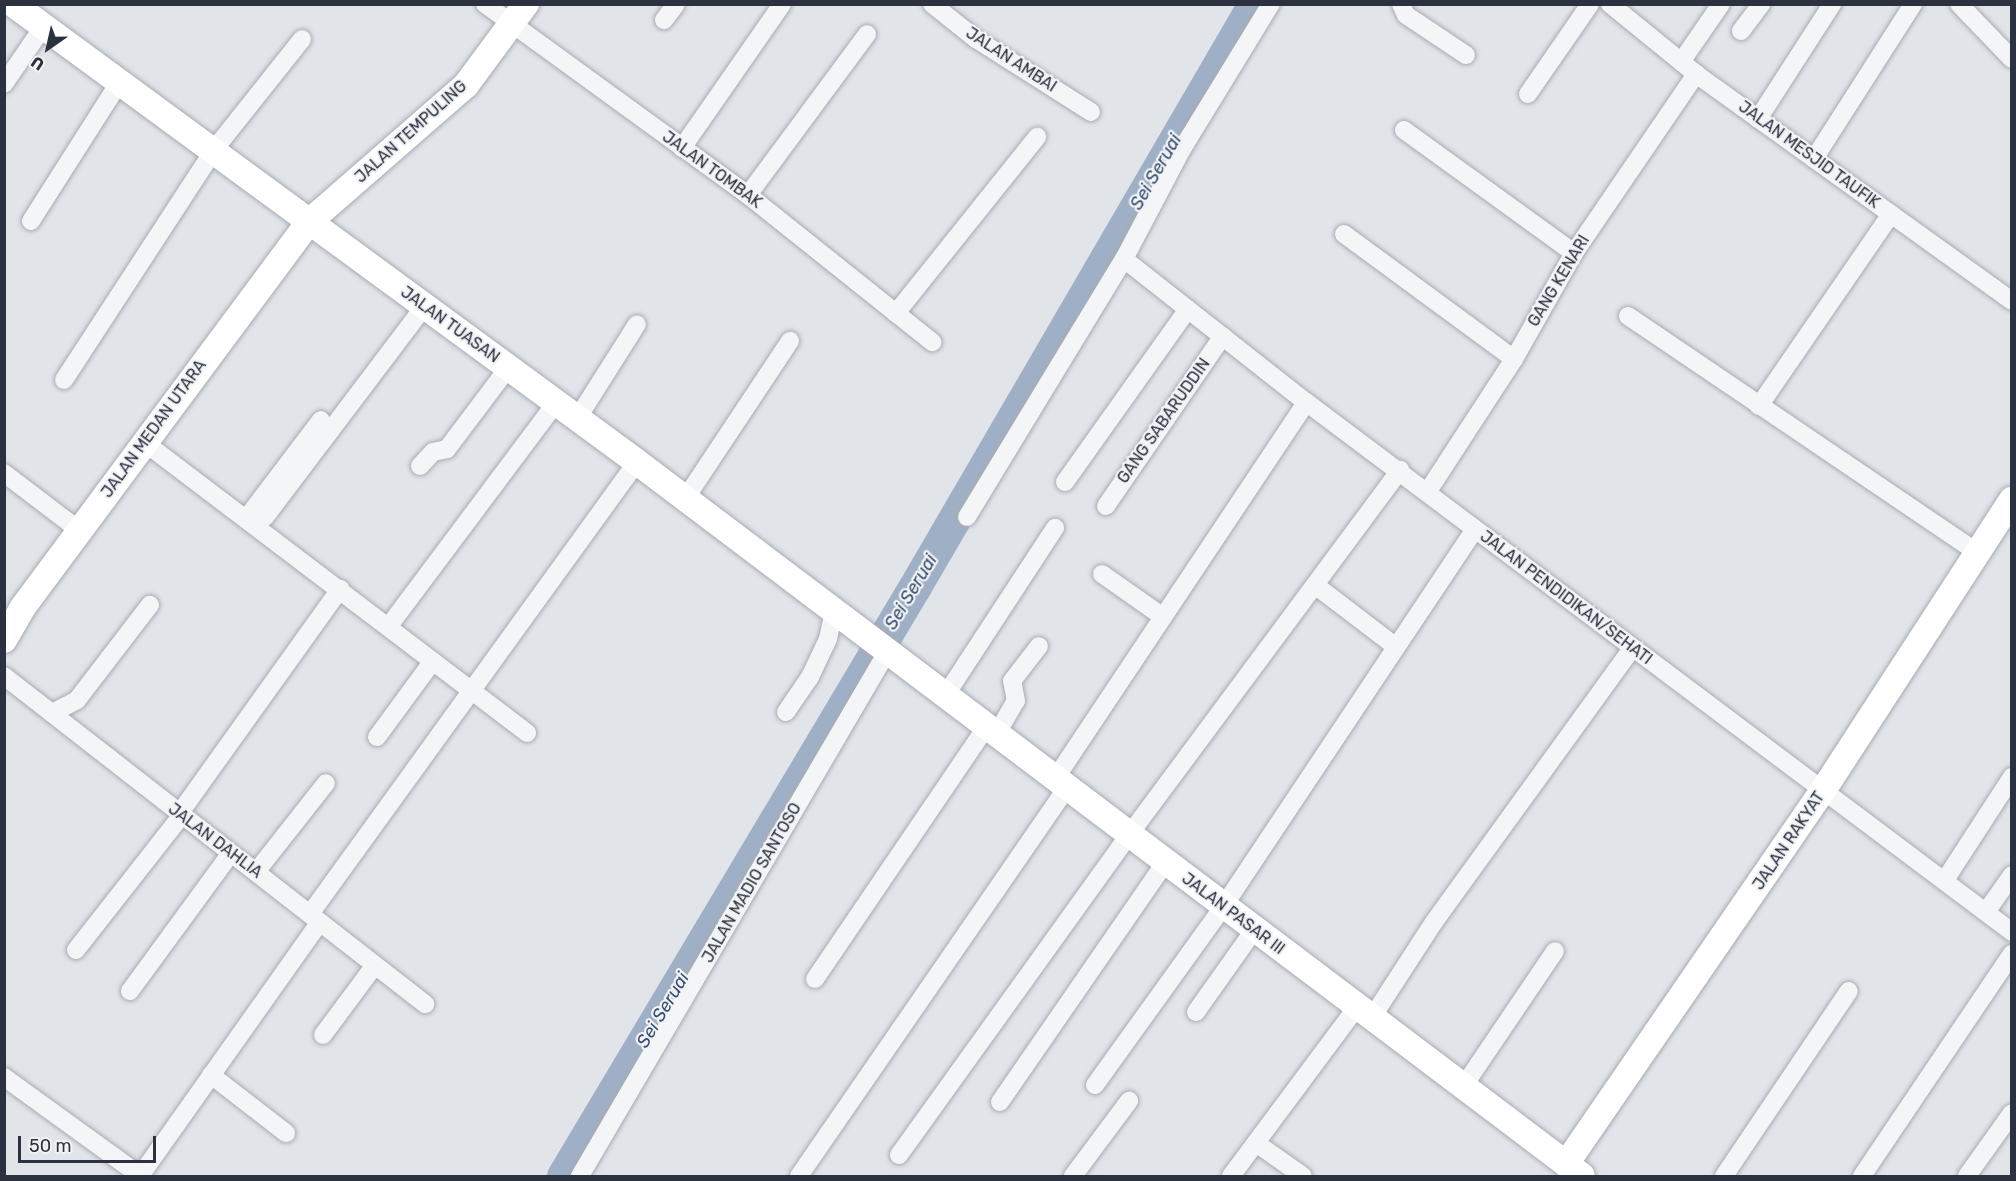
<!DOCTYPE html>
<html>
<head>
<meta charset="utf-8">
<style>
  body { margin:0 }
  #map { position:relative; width:2016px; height:1181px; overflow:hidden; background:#e1e4e9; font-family:Rubik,sans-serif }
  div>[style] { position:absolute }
  .river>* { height:33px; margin:-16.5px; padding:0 16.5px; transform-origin:16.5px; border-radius:16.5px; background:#9fb0c6 }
  .roads { filter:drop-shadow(0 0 2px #a7abb3) drop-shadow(0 0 2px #a7abb3) }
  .street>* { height:18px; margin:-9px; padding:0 9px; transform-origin:9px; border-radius:9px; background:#f4f5f7 }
  .secondary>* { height:26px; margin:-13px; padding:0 13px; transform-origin:13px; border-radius:13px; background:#fff }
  span { translate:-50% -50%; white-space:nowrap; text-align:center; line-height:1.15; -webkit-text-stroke:4.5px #f1f3f6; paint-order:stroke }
  .street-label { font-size:16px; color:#2b313f }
  .water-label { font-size:18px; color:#384e70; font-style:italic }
  .frame { position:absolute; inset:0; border:6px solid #2b313f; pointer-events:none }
  .north { position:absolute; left:18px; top:18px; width:60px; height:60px; -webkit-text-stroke:4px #f1f3f6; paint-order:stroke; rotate:214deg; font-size:16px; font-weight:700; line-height:24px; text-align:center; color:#2b313f }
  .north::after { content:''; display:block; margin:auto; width:21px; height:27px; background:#2b313f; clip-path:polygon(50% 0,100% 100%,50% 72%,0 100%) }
  .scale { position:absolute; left:18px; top:1136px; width:138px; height:27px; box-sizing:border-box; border:3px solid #2b313f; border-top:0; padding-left:8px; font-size:18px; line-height:21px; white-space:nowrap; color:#2b313f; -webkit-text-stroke:4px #f1f3f6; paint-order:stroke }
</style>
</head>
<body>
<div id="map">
  <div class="river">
    <div style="left:563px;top:1176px;width:685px;rotate:-59.17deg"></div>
    <div style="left:914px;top:588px;width:676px;rotate:-59.79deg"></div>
  </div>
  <div class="roads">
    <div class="street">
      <div style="left:485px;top:4px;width:325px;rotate:36deg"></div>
      <div style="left:748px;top:195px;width:236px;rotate:38.6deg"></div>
      <div style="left:932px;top:4px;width:56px;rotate:38.5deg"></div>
      <div style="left:976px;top:39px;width:136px;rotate:32.4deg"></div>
      <div style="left:1401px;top:4px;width:12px;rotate:66deg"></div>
      <div style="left:1406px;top:15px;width:72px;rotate:33.7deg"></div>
      <div style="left:1610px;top:4px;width:111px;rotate:39.1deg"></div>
      <div style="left:1696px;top:74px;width:389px;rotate:35.7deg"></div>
      <div style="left:1959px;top:4px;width:76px;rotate:46.1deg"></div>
      <div style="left:664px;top:20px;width:20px;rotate:-53deg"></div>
      <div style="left:1741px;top:31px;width:34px;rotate:-53deg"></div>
      <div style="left:1681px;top:62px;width:70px;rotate:-55.4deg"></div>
      <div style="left:4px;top:84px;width:69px;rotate:-55.6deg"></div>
      <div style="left:1528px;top:94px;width:109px;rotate:-55.4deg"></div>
      <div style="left:1758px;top:119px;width:137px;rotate:-57.2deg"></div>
      <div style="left:1404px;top:130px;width:210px;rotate:35.9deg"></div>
      <div style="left:682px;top:148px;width:175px;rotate:-55.2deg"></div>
      <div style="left:1814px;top:159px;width:184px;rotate:-57.4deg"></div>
      <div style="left:748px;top:195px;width:200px;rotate:-53.5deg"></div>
      <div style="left:31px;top:221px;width:164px;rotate:-57.5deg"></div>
      <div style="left:1344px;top:234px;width:211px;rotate:36.3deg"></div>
      <div style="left:1124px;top:259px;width:231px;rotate:38.2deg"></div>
      <div style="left:1306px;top:402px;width:883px;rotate:36.9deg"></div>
      <div style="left:896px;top:313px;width:226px;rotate:-51.3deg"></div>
      <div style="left:1628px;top:316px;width:423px;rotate:34.1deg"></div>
      <div style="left:64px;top:380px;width:273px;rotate:-56.9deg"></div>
      <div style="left:213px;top:151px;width:143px;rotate:-51.5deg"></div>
      <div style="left:1759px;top:406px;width:233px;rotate:-55.5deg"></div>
      <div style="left:577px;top:419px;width:112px;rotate:-57.7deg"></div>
      <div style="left:144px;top:442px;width:481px;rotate:37.2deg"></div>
      <div style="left:420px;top:466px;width:19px;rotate:-47deg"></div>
      <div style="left:433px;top:452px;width:14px;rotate:-12deg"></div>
      <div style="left:447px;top:449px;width:101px;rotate:-53deg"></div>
      <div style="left:4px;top:473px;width:96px;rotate:37.3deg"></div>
      <div style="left:1065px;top:482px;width:212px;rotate:-54.6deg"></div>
      <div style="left:1428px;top:491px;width:158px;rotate:-56.9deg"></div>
      <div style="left:1514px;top:359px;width:122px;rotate:-60.5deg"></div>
      <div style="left:1574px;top:253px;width:217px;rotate:-55.7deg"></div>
      <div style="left:685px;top:499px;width:190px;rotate:-56.4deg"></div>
      <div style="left:1106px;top:506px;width:206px;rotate:-55.5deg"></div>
      <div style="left:265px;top:517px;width:263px;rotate:-52.9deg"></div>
      <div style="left:967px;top:517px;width:302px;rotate:-58.7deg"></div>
      <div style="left:1124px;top:259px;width:124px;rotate:-62.2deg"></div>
      <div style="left:1182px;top:149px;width:170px;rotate:-58.5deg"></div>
      <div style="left:246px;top:519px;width:124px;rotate:-52.9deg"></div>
      <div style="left:1102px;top:574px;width:73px;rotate:35deg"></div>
      <div style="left:1315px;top:585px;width:102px;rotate:37.4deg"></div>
      <div style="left:389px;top:626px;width:279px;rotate:-53.2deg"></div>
      <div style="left:4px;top:676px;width:534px;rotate:37.92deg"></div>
      <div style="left:945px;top:696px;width:201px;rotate:-56.8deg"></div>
      <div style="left:786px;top:712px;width:42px;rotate:-55.6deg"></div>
      <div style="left:810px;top:677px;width:42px;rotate:-64.7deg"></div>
      <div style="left:828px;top:639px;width:29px;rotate:-78deg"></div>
      <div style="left:52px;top:713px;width:28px;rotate:-27deg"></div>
      <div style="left:77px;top:700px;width:120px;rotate:-52.5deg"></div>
      <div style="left:996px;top:735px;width:39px;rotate:-60deg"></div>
      <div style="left:1016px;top:701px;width:20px;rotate:-101deg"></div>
      <div style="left:1012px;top:681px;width:44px;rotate:-52.4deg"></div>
      <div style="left:377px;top:737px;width:93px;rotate:-53.7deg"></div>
      <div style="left:1055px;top:779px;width:453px;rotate:-56.3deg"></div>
      <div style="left:179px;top:814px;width:277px;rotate:-54.4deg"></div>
      <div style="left:256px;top:872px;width:113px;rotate:-51.8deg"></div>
      <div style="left:1945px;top:880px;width:123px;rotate:-57deg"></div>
      <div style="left:1986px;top:912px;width:45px;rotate:-54.9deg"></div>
      <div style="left:310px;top:914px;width:558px;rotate:-54.12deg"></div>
      <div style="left:76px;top:950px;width:170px;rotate:-51.9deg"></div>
      <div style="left:815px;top:979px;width:305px;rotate:-55.8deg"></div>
      <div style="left:130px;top:991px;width:171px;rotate:-53.8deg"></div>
      <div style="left:1196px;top:1012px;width:100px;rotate:-54.7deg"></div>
      <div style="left:1371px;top:1019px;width:116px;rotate:-57deg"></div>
      <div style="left:1434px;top:922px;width:338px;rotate:-54.1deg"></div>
      <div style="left:323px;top:1035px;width:87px;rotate:-53.4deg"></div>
      <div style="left:211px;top:1075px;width:95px;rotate:37.7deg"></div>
      <div style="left:4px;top:1077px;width:169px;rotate:35.9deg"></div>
      <div style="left:1095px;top:1085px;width:219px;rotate:-54.3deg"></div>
      <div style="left:1223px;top:907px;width:454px;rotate:-56.3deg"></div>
      <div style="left:1463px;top:1087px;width:164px;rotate:-55.9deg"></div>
      <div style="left:1000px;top:1102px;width:290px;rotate:-55.4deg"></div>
      <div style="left:1256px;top:1143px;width:57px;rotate:35.1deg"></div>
      <div style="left:899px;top:1155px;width:394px;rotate:-54.3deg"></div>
      <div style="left:1129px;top:835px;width:455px;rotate:-53.4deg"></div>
      <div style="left:140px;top:1176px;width:311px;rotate:-54.7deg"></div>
      <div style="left:580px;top:1176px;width:607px;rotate:-59.63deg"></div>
      <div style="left:799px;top:1176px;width:472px;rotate:-55.4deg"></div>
      <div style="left:1073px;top:1176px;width:94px;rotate:-53.3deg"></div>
      <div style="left:1231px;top:1176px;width:209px;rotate:-53.3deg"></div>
      <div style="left:1724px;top:1176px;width:223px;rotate:-56deg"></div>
      <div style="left:1862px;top:1176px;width:268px;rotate:-56deg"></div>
      <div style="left:1967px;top:1176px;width:77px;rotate:-54.5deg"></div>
    </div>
    <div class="secondary">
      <div style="left:13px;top:4px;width:774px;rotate:36.28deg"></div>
      <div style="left:637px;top:462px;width:1184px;rotate:37.07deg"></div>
      <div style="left:4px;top:640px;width:38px;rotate:-60deg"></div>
      <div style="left:23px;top:607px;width:480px;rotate:-53.4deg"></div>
      <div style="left:309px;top:222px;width:208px;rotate:-41.1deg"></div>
      <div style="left:466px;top:85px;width:101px;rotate:-53.5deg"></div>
      <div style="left:1566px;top:1164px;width:455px;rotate:-55.5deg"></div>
      <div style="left:1824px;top:789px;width:345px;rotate:-57deg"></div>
    </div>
  </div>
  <div class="street-label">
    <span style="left:1011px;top:60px;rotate:33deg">JALAN AMBAI</span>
    <span style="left:411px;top:132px;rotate:-42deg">JALAN TEMPULING</span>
    <span style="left:1809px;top:155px;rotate:36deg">JALAN MESJID TAUFIK</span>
    <span style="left:712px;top:170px;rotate:36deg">JALAN TOMBAK</span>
    <span style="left:1559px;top:281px;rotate:-59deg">GANG KENARI</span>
    <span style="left:450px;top:325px;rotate:36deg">JALAN TUASAN</span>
    <span style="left:1164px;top:421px;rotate:-55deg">GANG SABARUDDIN</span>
    <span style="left:154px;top:429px;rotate:-54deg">JALAN MEDAN UTARA</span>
    <span style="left:1566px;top:598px;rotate:37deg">JALAN PENDIDIKAN/SEHATI</span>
    <span style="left:215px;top:841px;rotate:37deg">JALAN DAHLIA</span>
    <span style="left:1789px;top:841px;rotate:-56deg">JALAN RAKYAT</span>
    <span style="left:752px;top:883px;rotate:-60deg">JALAN MADIO SANTOSO</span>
    <span style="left:1233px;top:914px;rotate:37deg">JALAN PASAR III</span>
  </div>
  <div class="water-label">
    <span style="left:1156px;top:172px;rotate:-60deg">Sei Seruai</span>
    <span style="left:911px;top:592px;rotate:-59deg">Sei Seruai</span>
    <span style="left:663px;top:1010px;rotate:-59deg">Sei Seruai</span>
  </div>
  <div class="frame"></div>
  <div class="north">U</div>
  <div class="scale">50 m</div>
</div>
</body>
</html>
